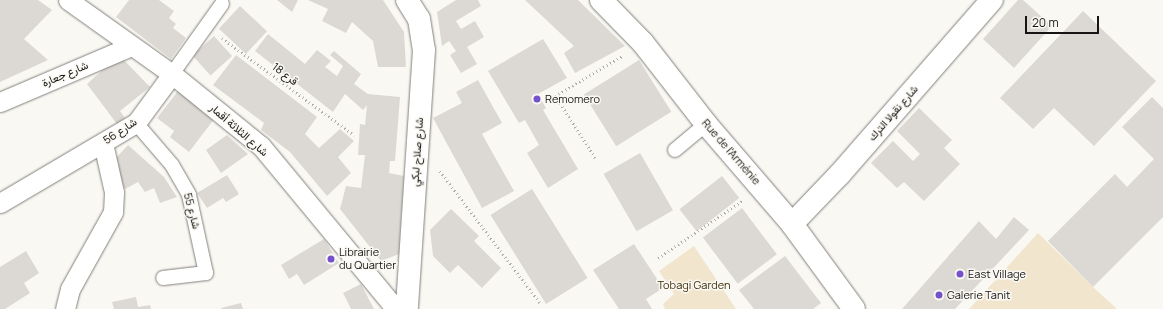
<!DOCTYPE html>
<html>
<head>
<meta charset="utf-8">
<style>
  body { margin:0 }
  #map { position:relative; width:1163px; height:309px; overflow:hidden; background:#faf8f3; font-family:Manrope,Vazirmatn,sans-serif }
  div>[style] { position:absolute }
  .green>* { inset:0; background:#f2e5cd }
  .building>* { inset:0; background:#dcd9d5; transform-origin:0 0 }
  .path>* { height:2.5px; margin-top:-1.25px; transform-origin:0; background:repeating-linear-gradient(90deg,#afaeaa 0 1px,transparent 0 4px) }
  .roads { filter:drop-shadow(0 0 1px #82807c) drop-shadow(0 0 1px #82807c) }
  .pedestrian>* { height:14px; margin:-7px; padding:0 7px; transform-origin:7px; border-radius:7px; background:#fff }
  .minor>* { height:19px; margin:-9.5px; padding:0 9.5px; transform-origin:9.5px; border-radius:9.5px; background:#fff }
  .tertiary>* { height:22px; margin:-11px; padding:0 11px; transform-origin:11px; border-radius:11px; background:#fff }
  .dots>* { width:11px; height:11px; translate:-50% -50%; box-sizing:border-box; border:2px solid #faf8f3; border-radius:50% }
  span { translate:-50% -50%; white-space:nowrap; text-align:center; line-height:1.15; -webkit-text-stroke:3px #faf8f3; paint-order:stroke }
  .street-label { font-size:11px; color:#161514 }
  .poi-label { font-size:11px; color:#161514 }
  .left { translate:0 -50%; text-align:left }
  .park-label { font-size:11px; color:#3d2c06 }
  .scale { position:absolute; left:1025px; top:16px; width:74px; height:18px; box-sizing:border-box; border:2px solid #161514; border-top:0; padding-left:5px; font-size:12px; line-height:14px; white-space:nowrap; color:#161514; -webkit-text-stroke:3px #faf8f3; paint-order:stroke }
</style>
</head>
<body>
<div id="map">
  <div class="green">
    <div style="clip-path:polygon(1038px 233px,1093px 287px,1117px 309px,969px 309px)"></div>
    <div style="clip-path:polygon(694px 246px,736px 309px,665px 309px,663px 304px,674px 294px,659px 271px)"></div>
  </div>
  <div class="building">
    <div style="clip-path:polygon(0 0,38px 0,52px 10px,24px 39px,48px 60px,0 82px)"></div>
    <div style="clip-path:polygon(129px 0,159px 0,174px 11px,169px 18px,176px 24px,173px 28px,186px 38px,171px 59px,116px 17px)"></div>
    <div style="clip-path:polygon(277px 0,298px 0,292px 12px)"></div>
    <div style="clip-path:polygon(308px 0,383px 0,404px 32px,406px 67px,378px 67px,373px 41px,352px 22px,346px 33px,322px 21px,328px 9px)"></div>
    <div style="clip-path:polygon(456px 0,478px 0,481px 6px,456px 21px,461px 29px,475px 21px,484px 37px,467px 47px,477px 64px,461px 73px,450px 55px,456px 51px,449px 41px,442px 46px,437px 12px)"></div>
    <div style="clip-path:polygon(525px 0,578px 0,625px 46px,575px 73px,564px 53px,574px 46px)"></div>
    <div style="clip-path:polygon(1018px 0,1023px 0,1052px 26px,1014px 68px,983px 39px)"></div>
    <div style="left:240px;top:6px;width:37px;height:31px;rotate:43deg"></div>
    <div style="clip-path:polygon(1083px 11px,1156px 81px,1094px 146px,1054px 108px,1033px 129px,1000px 98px)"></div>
    <div style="clip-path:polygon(268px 34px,305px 64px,317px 50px,331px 61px,325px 67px,337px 76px,343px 66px,330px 55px,334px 51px,361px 74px,354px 84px,368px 94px,400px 97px,395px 161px,390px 161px,389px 173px,404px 176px,399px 254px,381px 261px,340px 209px,346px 186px,361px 188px,365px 155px,358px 155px,360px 124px,365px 125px,367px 105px,363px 110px,345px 94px,333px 112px,255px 51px)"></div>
    <div style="left:214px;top:36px;width:27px;height:29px;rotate:48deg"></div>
    <div style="clip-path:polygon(543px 39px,567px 78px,538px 94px,546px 108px,543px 110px,578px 169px,548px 188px,527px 153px,539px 145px,525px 120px,519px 123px,488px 71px)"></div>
    <div style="clip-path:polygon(119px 55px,150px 87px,120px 111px,125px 118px,117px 124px,87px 84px)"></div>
    <div style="clip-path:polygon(236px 55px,317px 117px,305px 134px,319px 148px,340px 129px,354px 141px,338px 157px,351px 173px,327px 196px,290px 152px,261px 130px,264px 123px,213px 85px)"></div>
    <div style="left:639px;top:60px;width:61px;height:65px;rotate:58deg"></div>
    <div style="clip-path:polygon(478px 80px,502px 123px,482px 134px,514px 191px,482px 208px,433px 118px,462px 103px,456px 92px)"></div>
    <div style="clip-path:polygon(178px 91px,215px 118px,189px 152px,170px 137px,174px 131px,157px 118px)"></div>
    <div style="clip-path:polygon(1152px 97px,1163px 108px,1163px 217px,1093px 287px,1048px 241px,1115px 174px,1127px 187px,1154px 159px,1122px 127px)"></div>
    <div style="clip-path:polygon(919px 108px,952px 140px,944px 148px,960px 164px,924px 201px,904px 182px,897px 188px,871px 163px,893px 141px,913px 161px,920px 154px,897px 131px)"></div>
    <div style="clip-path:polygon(227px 135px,248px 154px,221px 173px,206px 150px)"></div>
    <div style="clip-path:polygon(128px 145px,164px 177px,177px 197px,160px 203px,154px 188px,145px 192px,138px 182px,125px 189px,111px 168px,119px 163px,116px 158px)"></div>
    <div style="left:640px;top:153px;width:66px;height:42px;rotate:60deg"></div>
    <div style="clip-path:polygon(227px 175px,239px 194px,226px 202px,223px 198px,207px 208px,197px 193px)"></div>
    <div style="left:722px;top:176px;width:28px;height:54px;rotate:52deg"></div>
    <div style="left:532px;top:189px;width:105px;height:49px;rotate:58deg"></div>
    <div style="left:742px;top:208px;width:58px;height:49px;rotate:53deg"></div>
    <div style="clip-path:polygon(451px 209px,479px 236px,474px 241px,501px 268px,482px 288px,458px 265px,450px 273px,433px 256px,430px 230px)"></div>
    <div style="clip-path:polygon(1014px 217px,1029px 230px,955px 309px,902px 309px,979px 221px,996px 239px)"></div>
    <div style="clip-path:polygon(324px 239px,339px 263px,304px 285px,297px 274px,289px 279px,281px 265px)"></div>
    <div style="clip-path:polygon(634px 244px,663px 288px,646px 299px,652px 309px,619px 309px,593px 270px)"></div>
    <div style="clip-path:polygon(26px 251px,39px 273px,24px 283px,30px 293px,5px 309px,0 309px,0 267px)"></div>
    <div style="clip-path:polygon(785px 256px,821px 303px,813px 309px,754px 309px,739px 290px)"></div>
    <div style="clip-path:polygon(361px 284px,374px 309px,351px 309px,343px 293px)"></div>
    <div style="clip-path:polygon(136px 297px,138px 307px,150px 305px,151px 309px,114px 309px,112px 302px)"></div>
    <div style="clip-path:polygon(241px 303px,243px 309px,222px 309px,221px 308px)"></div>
  </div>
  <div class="path">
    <div style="left:222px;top:38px;width:164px;rotate:36.3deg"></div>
    <div style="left:595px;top:158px;width:74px;rotate:-122.8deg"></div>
    <div style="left:555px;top:96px;width:78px;rotate:-30.8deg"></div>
    <div style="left:440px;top:171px;width:167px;rotate:52.8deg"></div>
    <div style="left:658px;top:258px;width:102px;rotate:-34.2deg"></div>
  </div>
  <div class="roads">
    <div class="pedestrian">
      <div style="left:172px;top:74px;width:86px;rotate:-54.5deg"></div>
      <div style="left:136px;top:123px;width:55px;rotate:49.4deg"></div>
      <div style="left:172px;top:165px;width:34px;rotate:60deg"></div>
      <div style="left:189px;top:195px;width:80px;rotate:77.7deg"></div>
      <div style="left:206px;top:273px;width:43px;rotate:173.4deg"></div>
      <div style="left:675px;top:150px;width:40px;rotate:-40deg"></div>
    </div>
    <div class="minor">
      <div style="left:68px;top:0;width:128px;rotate:35.4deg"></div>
      <div style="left:172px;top:74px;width:114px;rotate:39deg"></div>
      <div style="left:261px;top:146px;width:212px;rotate:50.4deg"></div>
      <div style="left:0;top:102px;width:142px;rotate:-23.1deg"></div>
      <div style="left:0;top:203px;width:158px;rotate:-30.5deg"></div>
      <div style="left:136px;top:123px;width:61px;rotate:-53.7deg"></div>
      <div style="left:65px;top:309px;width:21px;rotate:-76deg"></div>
      <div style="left:70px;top:289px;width:88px;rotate:-60.8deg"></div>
      <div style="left:113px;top:212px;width:20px;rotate:-87deg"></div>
      <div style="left:114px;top:192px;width:50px;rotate:-102.7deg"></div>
    </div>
    <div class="tertiary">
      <div style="left:407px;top:0;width:22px;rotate:58deg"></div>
      <div style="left:419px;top:19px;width:31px;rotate:81deg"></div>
      <div style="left:424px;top:50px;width:260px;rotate:93.8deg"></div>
      <div style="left:601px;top:0;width:60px;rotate:45.7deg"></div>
      <div style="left:643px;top:43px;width:103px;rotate:52.1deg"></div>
      <div style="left:706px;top:124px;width:132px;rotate:49.3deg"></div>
      <div style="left:792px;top:224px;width:105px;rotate:53.9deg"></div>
      <div style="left:792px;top:224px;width:69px;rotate:-46.2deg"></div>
      <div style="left:840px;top:174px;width:231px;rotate:-48.9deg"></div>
    </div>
  </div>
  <div class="dots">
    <div style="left:537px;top:99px;background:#7552cb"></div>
    <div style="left:331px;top:259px;background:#7552cb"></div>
    <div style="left:960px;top:274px;background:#7552cb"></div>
    <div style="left:939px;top:295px;background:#7552cb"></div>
  </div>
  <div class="street-label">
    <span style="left:65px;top:74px;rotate:-23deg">شارع جعارة</span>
    <span style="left:285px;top:74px;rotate:37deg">قرع 18</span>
    <span style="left:893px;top:113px;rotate:-49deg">شارع نقولا الترك</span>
    <span style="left:239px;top:130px;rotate:41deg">شارع الثلاثة أقمار</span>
    <span style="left:120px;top:131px;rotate:-34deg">شارع 56</span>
    <span style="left:417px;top:152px;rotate:-86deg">شارع صلاح لبكي</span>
    <span style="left:731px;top:152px;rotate:49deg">Rue de l'Arménie</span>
    <span style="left:192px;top:211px;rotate:75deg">شارع 55</span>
  </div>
  <div class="poi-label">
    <span class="left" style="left:545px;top:99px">Remomero</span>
    <span class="left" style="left:339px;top:259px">Librairie<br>du Quartier</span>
    <span class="left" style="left:968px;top:274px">East Village</span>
    <span class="left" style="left:947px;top:295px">Galerie Tanit</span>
  </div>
  <div class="park-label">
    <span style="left:694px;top:285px">Tobagi Garden</span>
  </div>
  <div class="scale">20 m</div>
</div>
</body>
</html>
